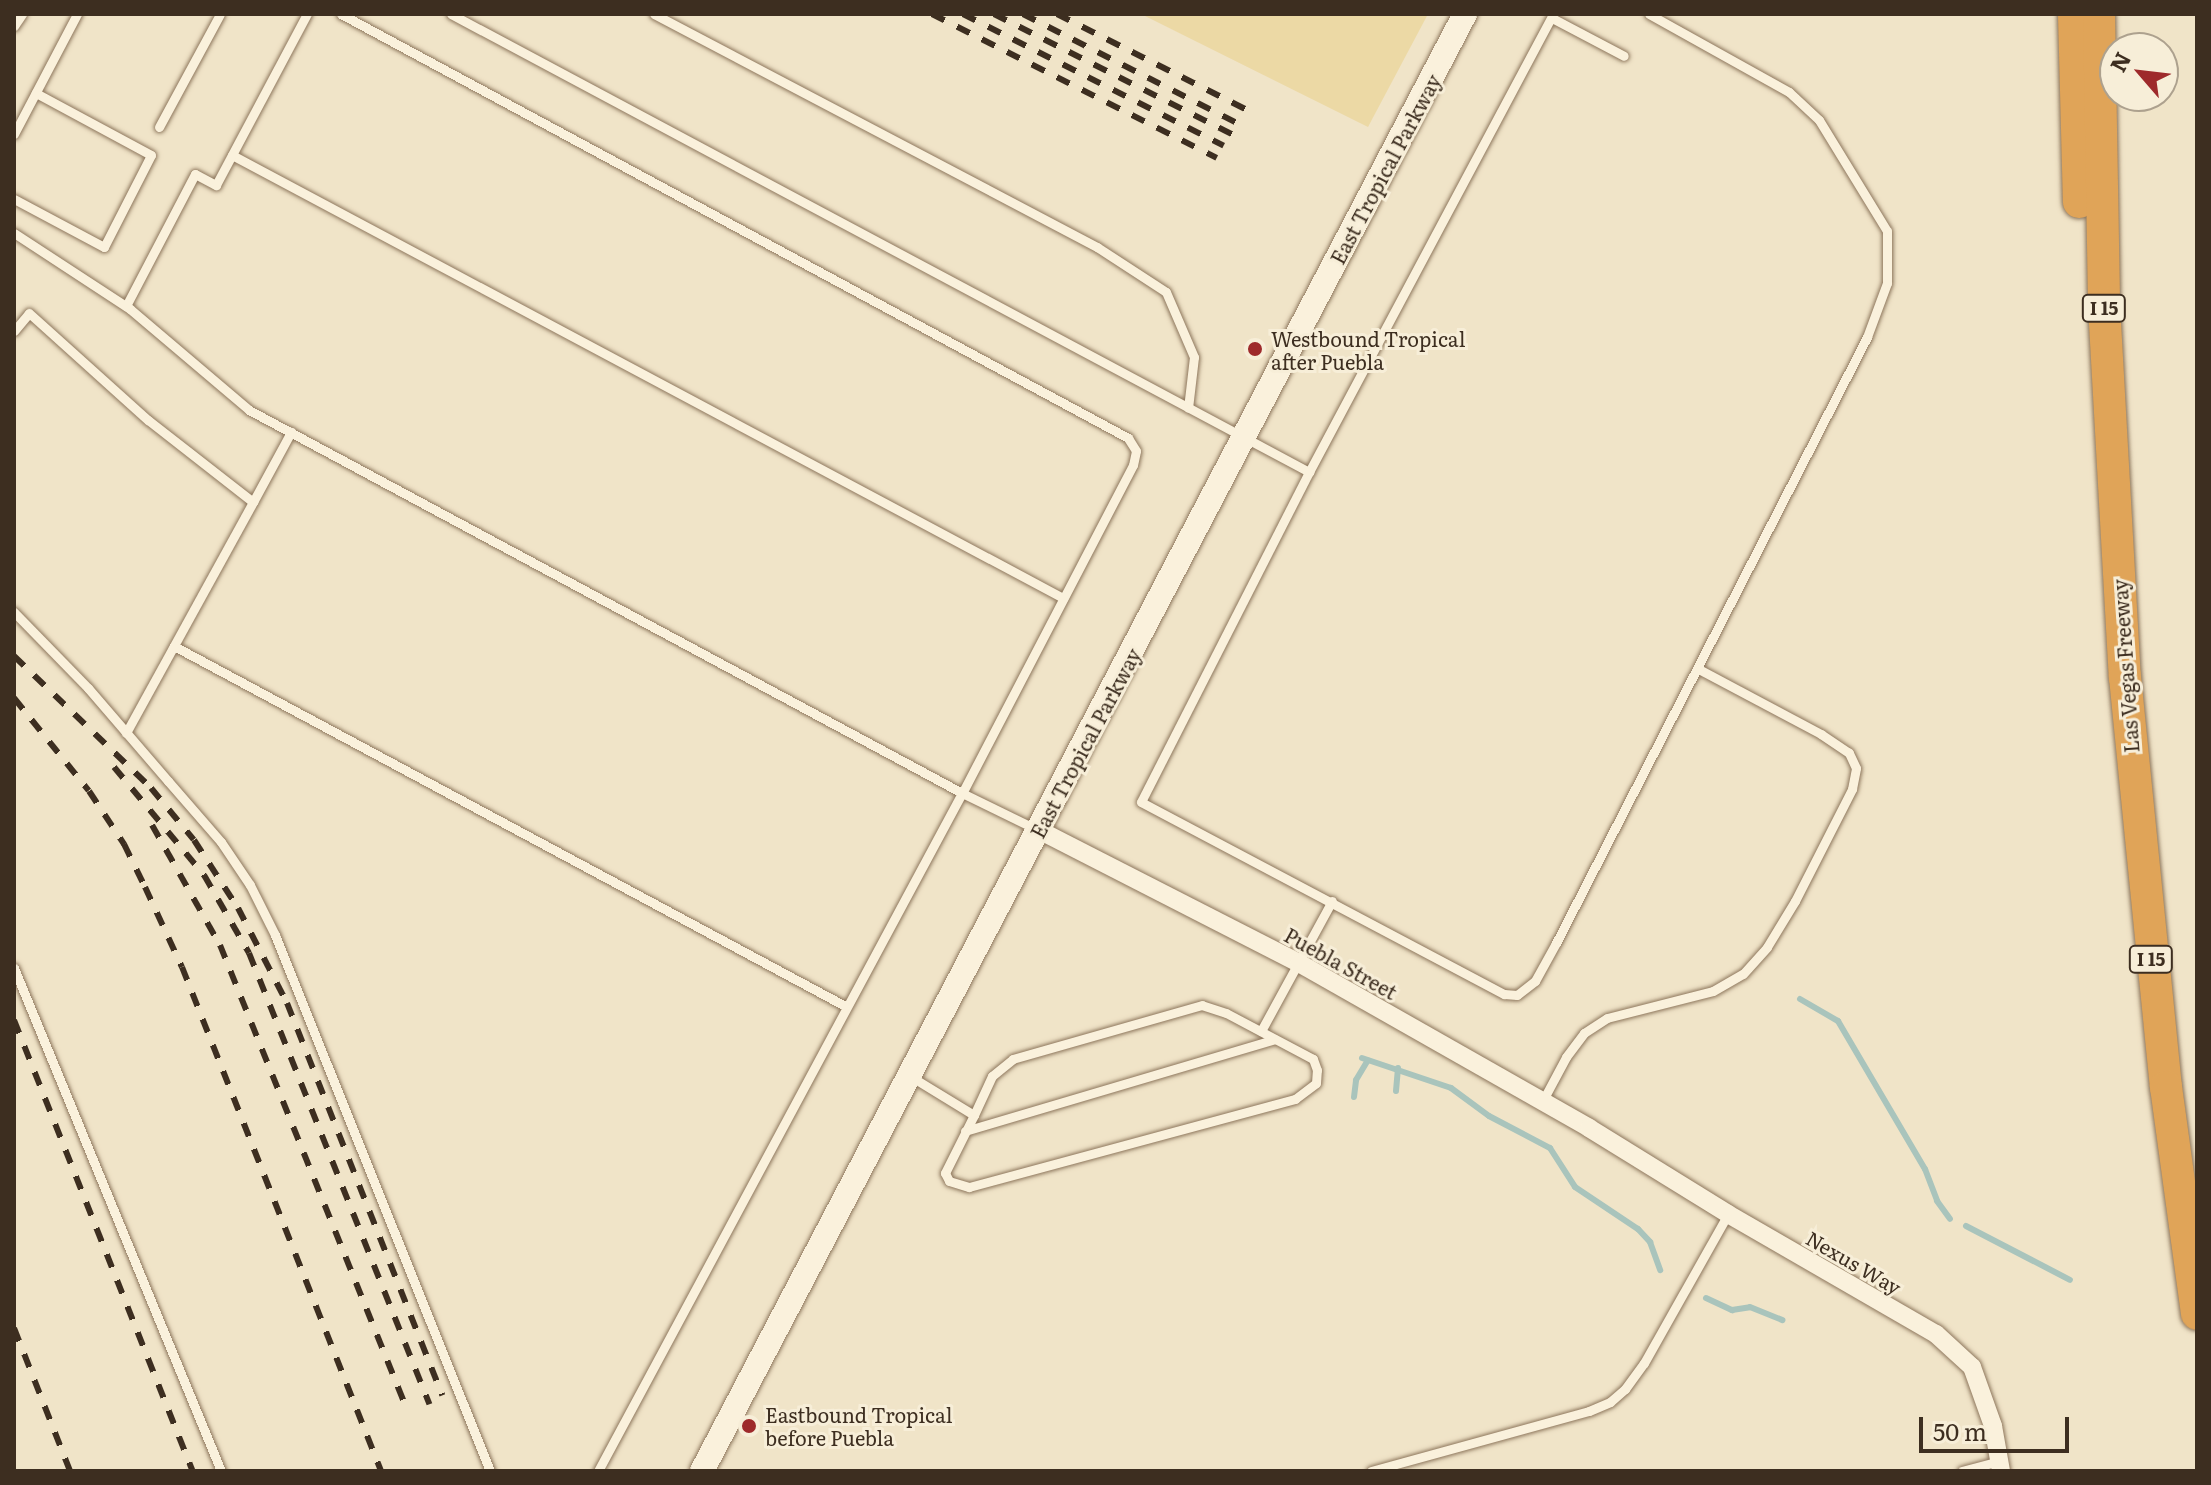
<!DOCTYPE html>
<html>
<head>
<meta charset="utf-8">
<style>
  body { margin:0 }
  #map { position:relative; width:2211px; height:1485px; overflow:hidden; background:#f0e4c8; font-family:Literata,serif }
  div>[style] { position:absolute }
  .sand>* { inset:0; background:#ecd9a5 }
  .stream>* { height:6px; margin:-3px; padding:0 3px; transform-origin:3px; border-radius:3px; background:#a9c4bc }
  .roads { filter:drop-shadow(0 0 2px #8d765c) drop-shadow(0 0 2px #8d765c) }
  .lane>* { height:9px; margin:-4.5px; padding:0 4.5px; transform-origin:4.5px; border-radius:4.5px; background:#faf1dc }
  .street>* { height:18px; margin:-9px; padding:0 9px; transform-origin:9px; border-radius:9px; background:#faf1dc }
  .secondary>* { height:24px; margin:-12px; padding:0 12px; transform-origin:12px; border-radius:12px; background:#faf1dc }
  .highway>* { height:32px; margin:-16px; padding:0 16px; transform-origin:16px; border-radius:16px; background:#e0a458 }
  .rail>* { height:6px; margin-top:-3px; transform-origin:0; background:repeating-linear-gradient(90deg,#3d2e20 0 14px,transparent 0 28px) }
  .dots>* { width:22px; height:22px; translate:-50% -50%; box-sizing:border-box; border:4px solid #f7eed8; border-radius:50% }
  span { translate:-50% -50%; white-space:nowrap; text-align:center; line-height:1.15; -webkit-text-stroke:6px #f7eed8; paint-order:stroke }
  .shield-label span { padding:2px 6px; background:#f7eed8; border:2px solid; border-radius:6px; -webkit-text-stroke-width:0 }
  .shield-label { font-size:18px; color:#3d2e20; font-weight:700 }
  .street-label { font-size:20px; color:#3d2e20 }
  .poi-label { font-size:20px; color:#3d2e20 }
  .left { translate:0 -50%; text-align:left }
  .frame { position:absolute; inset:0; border:16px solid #3d2e20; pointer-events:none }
  .north { position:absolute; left:2099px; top:32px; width:80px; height:80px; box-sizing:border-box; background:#f7eed8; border:2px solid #ada18e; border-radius:50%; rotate:298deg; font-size:22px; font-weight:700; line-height:32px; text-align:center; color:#3d2e20 }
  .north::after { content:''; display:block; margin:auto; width:28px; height:36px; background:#9e2a2b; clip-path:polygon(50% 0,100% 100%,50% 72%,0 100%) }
  .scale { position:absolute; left:1919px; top:1417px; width:150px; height:36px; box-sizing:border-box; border:4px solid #3d2e20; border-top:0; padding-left:10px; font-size:24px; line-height:28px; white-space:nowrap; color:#3d2e20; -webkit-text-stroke:6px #f7eed8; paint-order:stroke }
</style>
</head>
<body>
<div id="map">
  <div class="sand">
    <div style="clip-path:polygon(1141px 14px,1428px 14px,1368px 127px)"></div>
  </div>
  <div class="stream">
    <div style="left:1800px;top:999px;width:44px;rotate:30.1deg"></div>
    <div style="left:1838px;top:1021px;width:172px;rotate:59.6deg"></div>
    <div style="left:1925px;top:1169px;width:34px;rotate:69deg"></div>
    <div style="left:1937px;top:1201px;width:22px;rotate:54deg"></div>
    <div style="left:1362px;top:1058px;width:94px;rotate:18.6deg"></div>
    <div style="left:1451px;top:1088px;width:47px;rotate:36.4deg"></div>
    <div style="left:1489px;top:1116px;width:69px;rotate:27.7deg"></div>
    <div style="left:1550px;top:1148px;width:46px;rotate:57.3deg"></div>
    <div style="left:1575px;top:1187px;width:76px;rotate:33.7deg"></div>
    <div style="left:1638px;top:1229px;width:18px;rotate:47deg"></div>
    <div style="left:1650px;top:1242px;width:30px;rotate:70deg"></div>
    <div style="left:1396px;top:1091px;width:23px;rotate:-85deg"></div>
    <div style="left:1354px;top:1097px;width:17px;rotate:-83deg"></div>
    <div style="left:1356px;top:1080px;width:23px;rotate:-59deg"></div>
    <div style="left:1966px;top:1226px;width:117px;rotate:27.4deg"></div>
    <div style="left:1706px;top:1298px;width:29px;rotate:25deg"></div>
    <div style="left:1732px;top:1310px;width:18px;rotate:-9deg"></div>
    <div style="left:1750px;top:1307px;width:35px;rotate:22deg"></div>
  </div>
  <div class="roads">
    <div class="lane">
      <div style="left:341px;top:14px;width:894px;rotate:28.31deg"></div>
      <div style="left:1128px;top:438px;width:15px;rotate:58deg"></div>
      <div style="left:1136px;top:451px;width:14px;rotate:102deg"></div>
      <div style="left:1133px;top:465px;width:370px;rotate:117.5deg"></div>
      <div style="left:962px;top:793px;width:770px;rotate:118.23deg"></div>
      <div style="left:451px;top:14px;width:973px;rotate:28.09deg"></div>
      <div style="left:654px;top:14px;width:501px;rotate:27.74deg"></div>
      <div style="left:1097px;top:247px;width:82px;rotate:33.1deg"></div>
      <div style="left:1166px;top:292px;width:71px;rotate:66.7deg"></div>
      <div style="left:1194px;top:357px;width:51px;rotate:96.7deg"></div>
      <div style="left:1553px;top:14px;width:519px;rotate:118.05deg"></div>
      <div style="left:1309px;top:472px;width:370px;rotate:117deg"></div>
      <div style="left:1141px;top:802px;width:411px;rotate:27.9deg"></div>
      <div style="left:1504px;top:994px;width:13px;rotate:4deg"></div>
      <div style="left:1517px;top:995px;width:23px;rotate:-38deg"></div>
      <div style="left:1535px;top:981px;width:43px;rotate:-61.1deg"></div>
      <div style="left:1556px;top:943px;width:681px;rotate:-62.83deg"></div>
      <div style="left:1867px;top:337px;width:58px;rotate:-69.7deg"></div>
      <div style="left:1887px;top:283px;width:52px;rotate:-90deg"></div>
      <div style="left:1887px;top:231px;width:130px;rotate:-121.5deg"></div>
      <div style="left:1819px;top:120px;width:41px;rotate:-137deg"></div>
      <div style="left:1789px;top:92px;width:160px;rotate:-150.9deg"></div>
      <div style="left:1552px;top:18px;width:81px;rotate:27.8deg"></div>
      <div style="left:14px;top:26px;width:14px;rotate:-56deg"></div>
      <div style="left:159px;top:127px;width:128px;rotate:-61.6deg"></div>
      <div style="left:14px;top:134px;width:136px;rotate:-62.3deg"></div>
      <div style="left:232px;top:155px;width:942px;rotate:28.06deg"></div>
      <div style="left:14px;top:199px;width:102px;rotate:28.1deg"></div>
      <div style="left:104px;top:247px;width:103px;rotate:-62.9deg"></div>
      <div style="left:151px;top:155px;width:131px;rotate:-151.7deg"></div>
      <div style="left:14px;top:233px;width:139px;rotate:33.2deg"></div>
      <div style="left:130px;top:309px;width:156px;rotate:40.3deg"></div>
      <div style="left:249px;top:410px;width:809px;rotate:28.24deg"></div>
      <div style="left:962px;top:793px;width:85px;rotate:26deg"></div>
      <div style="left:126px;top:306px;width:149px;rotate:-62.4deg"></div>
      <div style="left:195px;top:174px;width:24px;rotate:28deg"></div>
      <div style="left:216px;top:185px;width:194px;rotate:-62deg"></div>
      <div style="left:14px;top:331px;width:23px;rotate:-50deg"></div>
      <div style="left:29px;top:313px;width:160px;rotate:42deg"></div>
      <div style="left:148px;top:420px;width:133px;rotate:38deg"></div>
      <div style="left:253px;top:502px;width:80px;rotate:-61.5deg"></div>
      <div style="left:14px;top:612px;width:106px;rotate:45.8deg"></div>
      <div style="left:88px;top:688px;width:123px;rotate:49.3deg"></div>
      <div style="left:168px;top:781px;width:81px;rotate:49deg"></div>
      <div style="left:221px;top:842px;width:52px;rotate:56deg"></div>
      <div style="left:250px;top:885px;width:56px;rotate:63.4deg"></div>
      <div style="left:275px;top:935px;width:578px;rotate:68.14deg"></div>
      <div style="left:174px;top:646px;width:761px;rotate:28.21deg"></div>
      <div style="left:126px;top:733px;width:264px;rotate:-61.2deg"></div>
      <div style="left:14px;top:968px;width:544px;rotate:67.63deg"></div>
      <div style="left:1261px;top:1031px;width:148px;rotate:-61.4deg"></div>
      <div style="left:910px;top:1076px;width:75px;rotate:31.4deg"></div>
      <div style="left:974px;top:1115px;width:65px;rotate:116.6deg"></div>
      <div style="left:945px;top:1173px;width:9px;rotate:63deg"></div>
      <div style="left:949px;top:1181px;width:21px;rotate:17deg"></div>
      <div style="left:969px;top:1187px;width:338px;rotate:-15.1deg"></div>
      <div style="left:1295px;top:1099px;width:26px;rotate:-37deg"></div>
      <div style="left:1316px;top:1083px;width:13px;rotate:-86deg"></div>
      <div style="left:1317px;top:1070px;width:12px;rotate:-110deg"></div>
      <div style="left:1313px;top:1059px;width:98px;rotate:-152.1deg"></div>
      <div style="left:1226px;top:1013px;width:25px;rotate:-162deg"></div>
      <div style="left:1202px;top:1005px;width:197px;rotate:164.1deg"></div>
      <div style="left:1013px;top:1059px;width:27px;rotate:141deg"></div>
      <div style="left:992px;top:1076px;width:43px;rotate:114.8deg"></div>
      <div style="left:1542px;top:1102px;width:51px;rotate:-61.9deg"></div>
      <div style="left:1566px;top:1057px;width:30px;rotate:-53deg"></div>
      <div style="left:1584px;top:1033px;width:27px;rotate:-33deg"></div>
      <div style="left:1607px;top:1018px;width:109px;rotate:-14.3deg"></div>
      <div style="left:1713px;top:991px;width:34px;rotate:-30deg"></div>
      <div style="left:1743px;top:974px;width:36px;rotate:-48deg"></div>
      <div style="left:1767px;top:947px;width:54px;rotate:-58.7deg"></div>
      <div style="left:1795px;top:901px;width:126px;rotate:-63deg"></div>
      <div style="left:1852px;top:789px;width:21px;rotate:-79deg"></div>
      <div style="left:1856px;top:768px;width:17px;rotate:-115deg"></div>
      <div style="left:1849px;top:753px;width:34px;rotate:-146deg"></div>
      <div style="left:1821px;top:734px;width:140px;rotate:-152deg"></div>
      <div style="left:965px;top:1131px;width:323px;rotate:-16.5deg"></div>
      <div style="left:1371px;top:1471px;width:226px;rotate:-15.4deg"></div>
      <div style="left:1589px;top:1411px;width:23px;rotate:-23deg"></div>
      <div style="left:1610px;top:1402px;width:20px;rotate:-41deg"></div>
      <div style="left:1625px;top:1389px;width:32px;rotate:-54deg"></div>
      <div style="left:1644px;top:1363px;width:171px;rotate:-60.6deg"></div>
      <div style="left:1962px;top:1471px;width:38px;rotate:-15deg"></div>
    </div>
    <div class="street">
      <div style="left:1039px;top:830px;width:292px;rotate:27.1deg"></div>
      <div style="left:1299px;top:963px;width:334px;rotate:29.6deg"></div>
      <div style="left:1589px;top:1128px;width:163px;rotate:31.7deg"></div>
      <div style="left:1728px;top:1214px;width:240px;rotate:30deg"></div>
      <div style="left:1936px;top:1334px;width:49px;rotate:42.5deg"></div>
      <div style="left:1972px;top:1367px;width:63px;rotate:70.4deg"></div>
      <div style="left:1993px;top:1426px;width:46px;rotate:79.9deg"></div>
    </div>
    <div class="secondary">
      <div style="left:702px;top:1471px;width:1645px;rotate:-62.36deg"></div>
    </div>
    <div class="highway">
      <div style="left:2074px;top:14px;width:188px;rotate:88.5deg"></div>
      <div style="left:2099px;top:14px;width:291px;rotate:89deg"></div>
      <div style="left:2104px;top:305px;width:373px;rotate:86.8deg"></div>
      <div style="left:2125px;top:677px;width:412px;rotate:84.3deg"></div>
      <div style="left:2166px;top:1087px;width:229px;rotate:82.2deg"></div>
    </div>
  </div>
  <div class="rail">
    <div style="left:932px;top:14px;width:319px;rotate:26.8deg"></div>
    <div style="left:963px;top:14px;width:292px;rotate:26.8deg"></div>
    <div style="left:994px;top:14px;width:267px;rotate:26.8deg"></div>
    <div style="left:1023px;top:14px;width:242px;rotate:27deg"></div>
    <div style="left:1057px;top:14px;width:213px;rotate:26.8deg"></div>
    <div style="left:14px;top:656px;width:190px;rotate:43.9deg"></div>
    <div style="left:151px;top:788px;width:67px;rotate:50.4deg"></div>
    <div style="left:194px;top:840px;width:81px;rotate:57.1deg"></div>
    <div style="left:238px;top:908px;width:107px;rotate:62.7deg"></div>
    <div style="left:287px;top:1003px;width:422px;rotate:68.4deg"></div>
    <div style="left:14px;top:698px;width:119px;rotate:51.1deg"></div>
    <div style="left:89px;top:791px;width:64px;rotate:56.6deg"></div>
    <div style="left:124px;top:844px;width:48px;rotate:64deg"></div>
    <div style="left:145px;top:887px;width:88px;rotate:65.2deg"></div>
    <div style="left:182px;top:967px;width:542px;rotate:68.45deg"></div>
    <div style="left:114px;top:767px;width:141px;rotate:50.2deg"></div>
    <div style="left:204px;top:875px;width:90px;rotate:60deg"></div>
    <div style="left:249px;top:953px;width:486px;rotate:68.2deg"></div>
    <div style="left:152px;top:825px;width:138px;rotate:60.5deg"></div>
    <div style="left:220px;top:945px;width:503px;rotate:68.07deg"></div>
    <div style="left:14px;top:1020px;width:485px;rotate:68.4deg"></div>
    <div style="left:14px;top:1328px;width:154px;rotate:68.6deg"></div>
  </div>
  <div class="dots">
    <div style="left:1255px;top:349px;background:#9e2a2b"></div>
    <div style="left:749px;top:1426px;background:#9e2a2b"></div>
  </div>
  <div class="shield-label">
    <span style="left:2104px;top:308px">I 15</span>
    <span style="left:2151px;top:959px">I 15</span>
  </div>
  <div class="street-label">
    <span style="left:1385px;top:169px;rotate:-62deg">East Tropical Parkway</span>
    <span style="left:2125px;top:666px;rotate:-94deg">Las Vegas Freeway</span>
    <span style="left:1085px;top:743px;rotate:-62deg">East Tropical Parkway</span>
    <span style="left:1341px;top:963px;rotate:29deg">Puebla Street</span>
    <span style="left:1854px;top:1262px;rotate:30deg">Nexus Way</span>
  </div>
  <div class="poi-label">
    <span class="left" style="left:1271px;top:350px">Westbound Tropical<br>after Puebla</span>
    <span class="left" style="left:765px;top:1426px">Eastbound Tropical<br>before Puebla</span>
  </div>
  <div class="frame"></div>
  <div class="north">N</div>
  <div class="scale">50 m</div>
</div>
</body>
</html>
